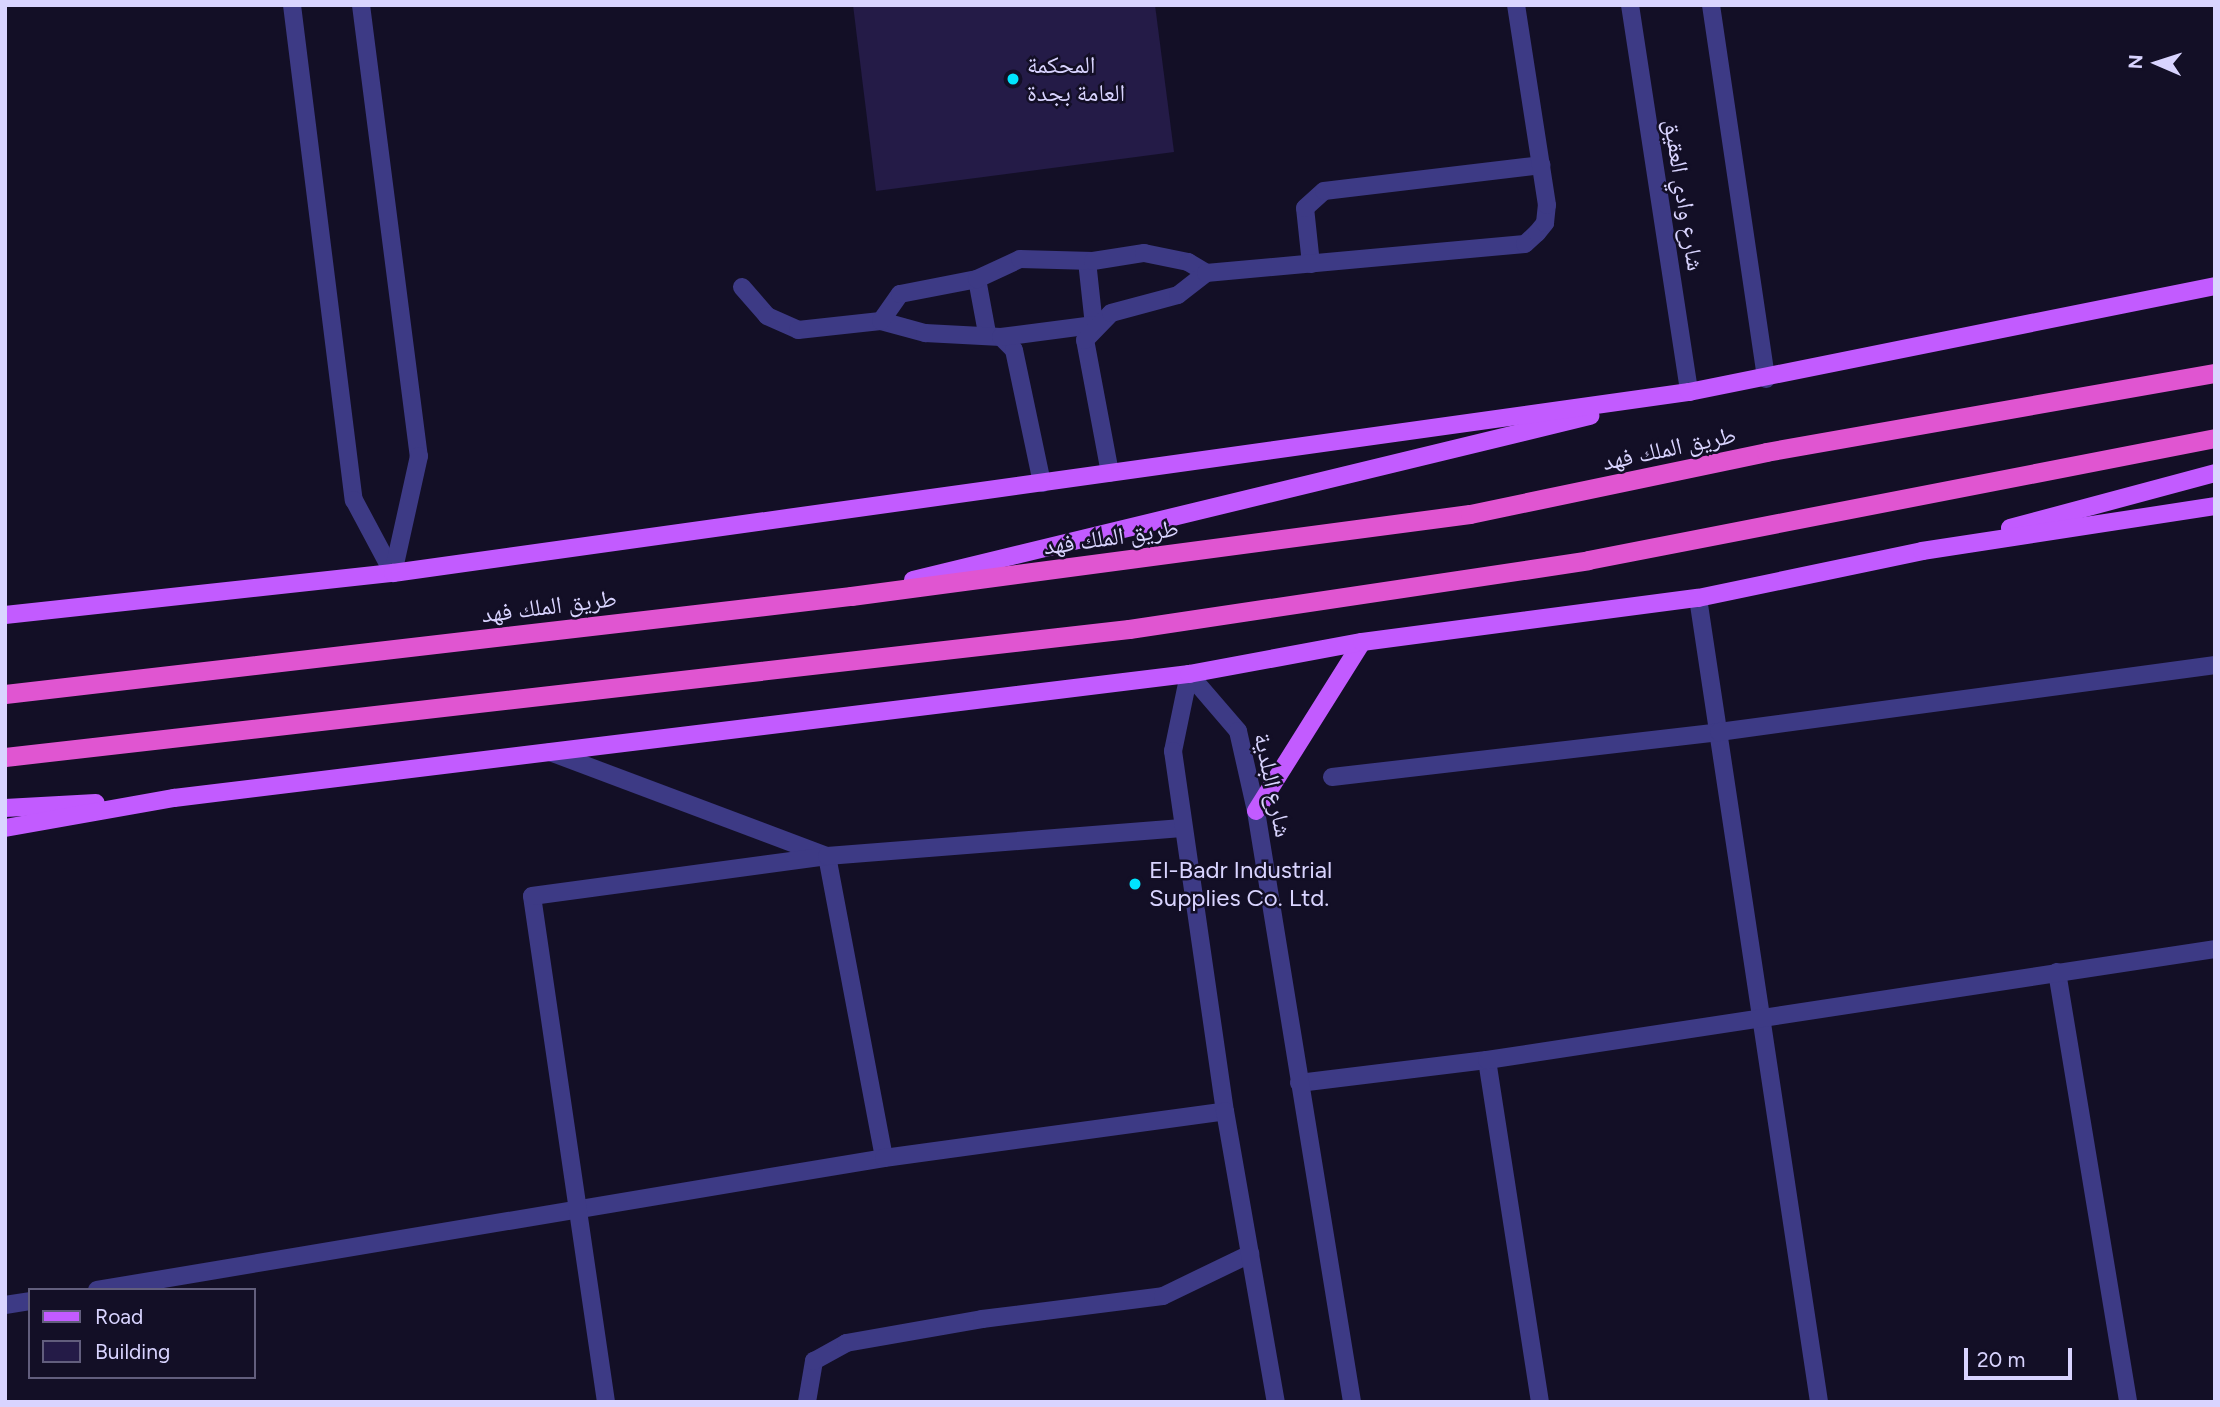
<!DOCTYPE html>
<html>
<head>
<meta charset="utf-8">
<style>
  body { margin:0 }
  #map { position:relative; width:2220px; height:1407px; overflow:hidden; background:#130f26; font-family:Figtree,"Noto Naskh Arabic",sans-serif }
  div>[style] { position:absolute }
  .building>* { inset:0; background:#241b47 }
  .service>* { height:18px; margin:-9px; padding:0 9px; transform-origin:9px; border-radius:9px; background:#3d3a85 }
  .minor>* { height:18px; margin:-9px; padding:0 9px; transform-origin:9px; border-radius:9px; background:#3d3a85 }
  .tertiary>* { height:18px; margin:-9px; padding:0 9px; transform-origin:9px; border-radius:9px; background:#3d3a85 }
  .primary>* { height:18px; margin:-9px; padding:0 9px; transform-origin:9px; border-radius:9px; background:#c25bff }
  .trunk>* { height:19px; margin:-9.5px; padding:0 9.5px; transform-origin:9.5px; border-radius:9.5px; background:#e055d1 }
  .dots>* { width:19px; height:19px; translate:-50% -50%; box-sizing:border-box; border:4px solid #130f26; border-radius:50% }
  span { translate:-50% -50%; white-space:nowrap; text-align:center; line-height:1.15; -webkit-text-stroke:5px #130f26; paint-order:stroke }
  .poi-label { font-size:24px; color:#d9d4ff }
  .left { translate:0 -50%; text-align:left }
  .street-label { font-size:24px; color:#d9d4ff }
  .frame { position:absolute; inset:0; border:7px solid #d9d4ff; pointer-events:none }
  .legend { position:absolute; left:28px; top:1288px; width:228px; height:91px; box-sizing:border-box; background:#130f26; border:2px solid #625e7d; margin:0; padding:9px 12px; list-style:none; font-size:21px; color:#d9d4ff }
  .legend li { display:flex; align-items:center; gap:14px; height:35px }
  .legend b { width:35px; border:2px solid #625e7d }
  .north { position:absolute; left:2122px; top:28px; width:70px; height:70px; -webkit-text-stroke:5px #130f26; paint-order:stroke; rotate:273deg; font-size:19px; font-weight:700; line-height:28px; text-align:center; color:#d9d4ff }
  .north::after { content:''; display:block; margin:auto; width:24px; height:32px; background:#d9d4ff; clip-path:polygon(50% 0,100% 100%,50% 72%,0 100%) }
  .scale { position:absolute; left:1964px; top:1348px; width:108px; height:32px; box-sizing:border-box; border:4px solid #d9d4ff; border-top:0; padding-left:9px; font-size:21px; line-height:24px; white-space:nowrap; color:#d9d4ff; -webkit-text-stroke:5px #130f26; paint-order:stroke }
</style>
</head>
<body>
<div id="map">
  <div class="building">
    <div style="clip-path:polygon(853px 5px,1155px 5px,1174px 152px,876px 191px)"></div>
  </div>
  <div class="service">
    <div style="left:1087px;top:261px;width:64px;rotate:83.8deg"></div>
    <div style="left:1311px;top:264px;width:56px;rotate:-96.1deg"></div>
    <div style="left:1305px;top:208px;width:25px;rotate:-42deg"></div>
    <div style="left:1324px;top:191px;width:219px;rotate:-6.8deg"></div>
    <div style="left:977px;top:279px;width:55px;rotate:79.5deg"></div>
    <div style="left:742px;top:287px;width:38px;rotate:49deg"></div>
    <div style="left:767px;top:316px;width:34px;rotate:24deg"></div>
    <div style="left:798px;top:330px;width:83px;rotate:-6.2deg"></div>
    <div style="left:881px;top:321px;width:46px;rotate:15.3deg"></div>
    <div style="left:925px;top:333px;width:76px;rotate:3deg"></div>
    <div style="left:1001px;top:337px;width:18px;rotate:45deg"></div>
    <div style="left:1014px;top:350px;width:136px;rotate:78.1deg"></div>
    <div style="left:881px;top:321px;width:33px;rotate:-55deg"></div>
    <div style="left:900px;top:294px;width:78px;rotate:-11deg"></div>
    <div style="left:977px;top:279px;width:47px;rotate:-24.9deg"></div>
    <div style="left:1020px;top:259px;width:73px;rotate:1.6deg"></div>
    <div style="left:1093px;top:261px;width:52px;rotate:-8.9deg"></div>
    <div style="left:1144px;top:253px;width:45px;rotate:11.6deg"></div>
    <div style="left:1188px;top:262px;width:21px;rotate:31deg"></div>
    <div style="left:1001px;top:337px;width:94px;rotate:-7.4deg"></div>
    <div style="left:1110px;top:473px;width:135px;rotate:-100.6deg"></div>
    <div style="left:1085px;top:340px;width:37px;rotate:-46deg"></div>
    <div style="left:1111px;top:313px;width:69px;rotate:-15deg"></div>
    <div style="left:1178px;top:295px;width:36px;rotate:-38deg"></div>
    <div style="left:1206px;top:273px;width:320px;rotate:-5.2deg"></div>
    <div style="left:1525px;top:244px;width:16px;rotate:-43deg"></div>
    <div style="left:1537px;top:233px;width:13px;rotate:-51deg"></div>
    <div style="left:1545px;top:223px;width:18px;rotate:-84deg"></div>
    <div style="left:1547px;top:205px;width:202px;rotate:-98.8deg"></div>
    <div style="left:807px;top:1402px;width:42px;rotate:-80.3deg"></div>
    <div style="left:814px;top:1361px;width:37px;rotate:-29deg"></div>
    <div style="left:846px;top:1343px;width:138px;rotate:-10deg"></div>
    <div style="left:982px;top:1319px;width:182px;rotate:-7.2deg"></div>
    <div style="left:1163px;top:1296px;width:97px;rotate:-25.8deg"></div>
  </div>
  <div class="minor">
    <div style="left:292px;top:5px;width:499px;rotate:82.9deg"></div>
    <div style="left:354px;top:500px;width:83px;rotate:61.9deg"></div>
    <div style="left:361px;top:5px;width:455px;rotate:82.7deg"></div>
    <div style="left:419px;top:456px;width:120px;rotate:102.5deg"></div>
    <div style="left:1698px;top:598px;width:813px;rotate:81.44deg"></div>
    <div style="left:550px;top:752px;width:296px;rotate:20.6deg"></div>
    <div style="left:827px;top:856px;width:307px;rotate:79.3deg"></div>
    <div style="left:1332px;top:777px;width:390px;rotate:-6.6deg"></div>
    <div style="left:1719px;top:732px;width:501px;rotate:-7.69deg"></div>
    <div style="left:2057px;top:972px;width:436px;rotate:80.6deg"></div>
    <div style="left:1487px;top:1060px;width:346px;rotate:81.2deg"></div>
    <div style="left:1299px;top:1083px;width:189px;rotate:-7deg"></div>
    <div style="left:1487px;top:1060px;width:736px;rotate:-8.67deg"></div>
    <div style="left:97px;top:1290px;width:798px;rotate:-9.52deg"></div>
    <div style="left:884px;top:1158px;width:344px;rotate:-7.8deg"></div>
    <div style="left:5px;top:1305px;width:25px;rotate:-9deg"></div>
    <div style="left:606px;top:1402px;width:511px;rotate:-98.32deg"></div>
    <div style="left:532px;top:896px;width:298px;rotate:-7.7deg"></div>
    <div style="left:827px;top:856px;width:356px;rotate:-4.5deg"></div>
  </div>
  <div class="tertiary">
    <div style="left:1630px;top:5px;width:391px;rotate:81.3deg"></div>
    <div style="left:1711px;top:5px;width:378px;rotate:81.6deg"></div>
    <div style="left:1189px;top:674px;width:75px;rotate:49.3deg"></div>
    <div style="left:1238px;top:731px;width:82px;rotate:77.3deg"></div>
    <div style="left:1256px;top:811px;width:599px;rotate:80.77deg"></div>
    <div style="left:1189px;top:674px;width:79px;rotate:101.7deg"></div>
    <div style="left:1173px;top:751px;width:364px;rotate:81.8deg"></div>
    <div style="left:1225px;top:1111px;width:295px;rotate:80.1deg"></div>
  </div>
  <div class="primary">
    <div style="left:2010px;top:528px;width:212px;rotate:-15deg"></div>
    <div style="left:913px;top:580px;width:697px;rotate:-13.62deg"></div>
    <div style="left:5px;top:615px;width:390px;rotate:-6.2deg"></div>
    <div style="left:393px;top:573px;width:1309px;rotate:-7.95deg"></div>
    <div style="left:1689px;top:392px;width:537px;rotate:-11.39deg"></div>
    <div style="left:5px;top:808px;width:91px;rotate:-3.1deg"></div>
    <div style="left:1256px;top:811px;width:199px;rotate:-57.9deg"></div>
    <div style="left:5px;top:828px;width:172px;rotate:-10.1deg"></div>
    <div style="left:174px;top:798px;width:1023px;rotate:-6.97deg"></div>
    <div style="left:1189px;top:674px;width:176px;rotate:-10.5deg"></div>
    <div style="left:1362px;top:642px;width:339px;rotate:-7.5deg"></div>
    <div style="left:1698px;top:598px;width:229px;rotate:-11.8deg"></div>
    <div style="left:1922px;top:551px;width:296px;rotate:-8.7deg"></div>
  </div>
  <div class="trunk">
    <div style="left:5px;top:694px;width:852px;rotate:-6.61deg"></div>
    <div style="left:851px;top:596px;width:624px;rotate:-7.55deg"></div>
    <div style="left:1470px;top:514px;width:302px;rotate:-11.8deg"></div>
    <div style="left:1766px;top:452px;width:456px;rotate:-10deg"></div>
    <div style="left:5px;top:757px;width:1131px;rotate:-6.5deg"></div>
    <div style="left:1129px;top:629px;width:464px;rotate:-8.5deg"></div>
    <div style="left:1588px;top:560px;width:639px;rotate:-11.01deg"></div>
  </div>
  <div class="dots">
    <div style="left:1013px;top:79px;background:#00e5ff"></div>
    <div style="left:1135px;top:884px;background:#00e5ff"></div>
  </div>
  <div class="poi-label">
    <span class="left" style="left:1027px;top:79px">المحكمة<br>العامة بجدة</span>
    <span class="left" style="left:1149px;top:884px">El-Badr Industrial<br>Supplies Co. Ltd.</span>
  </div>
  <div class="street-label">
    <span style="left:1684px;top:195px;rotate:81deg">شارع وادي العقيق</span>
    <span style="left:1669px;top:448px;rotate:-12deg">طريق الملك فهد</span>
    <span style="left:1111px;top:537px;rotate:-8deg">طريق الملك فهد</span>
    <span style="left:549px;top:606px;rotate:-7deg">طريق الملك فهد</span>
    <span style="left:1273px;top:785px;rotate:78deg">شارع البلدية</span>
  </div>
  <div class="frame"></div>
  <ul class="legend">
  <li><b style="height:9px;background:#c25bff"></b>Road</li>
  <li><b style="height:19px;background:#241b47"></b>Building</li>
  </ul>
  <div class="north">N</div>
  <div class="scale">20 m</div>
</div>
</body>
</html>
